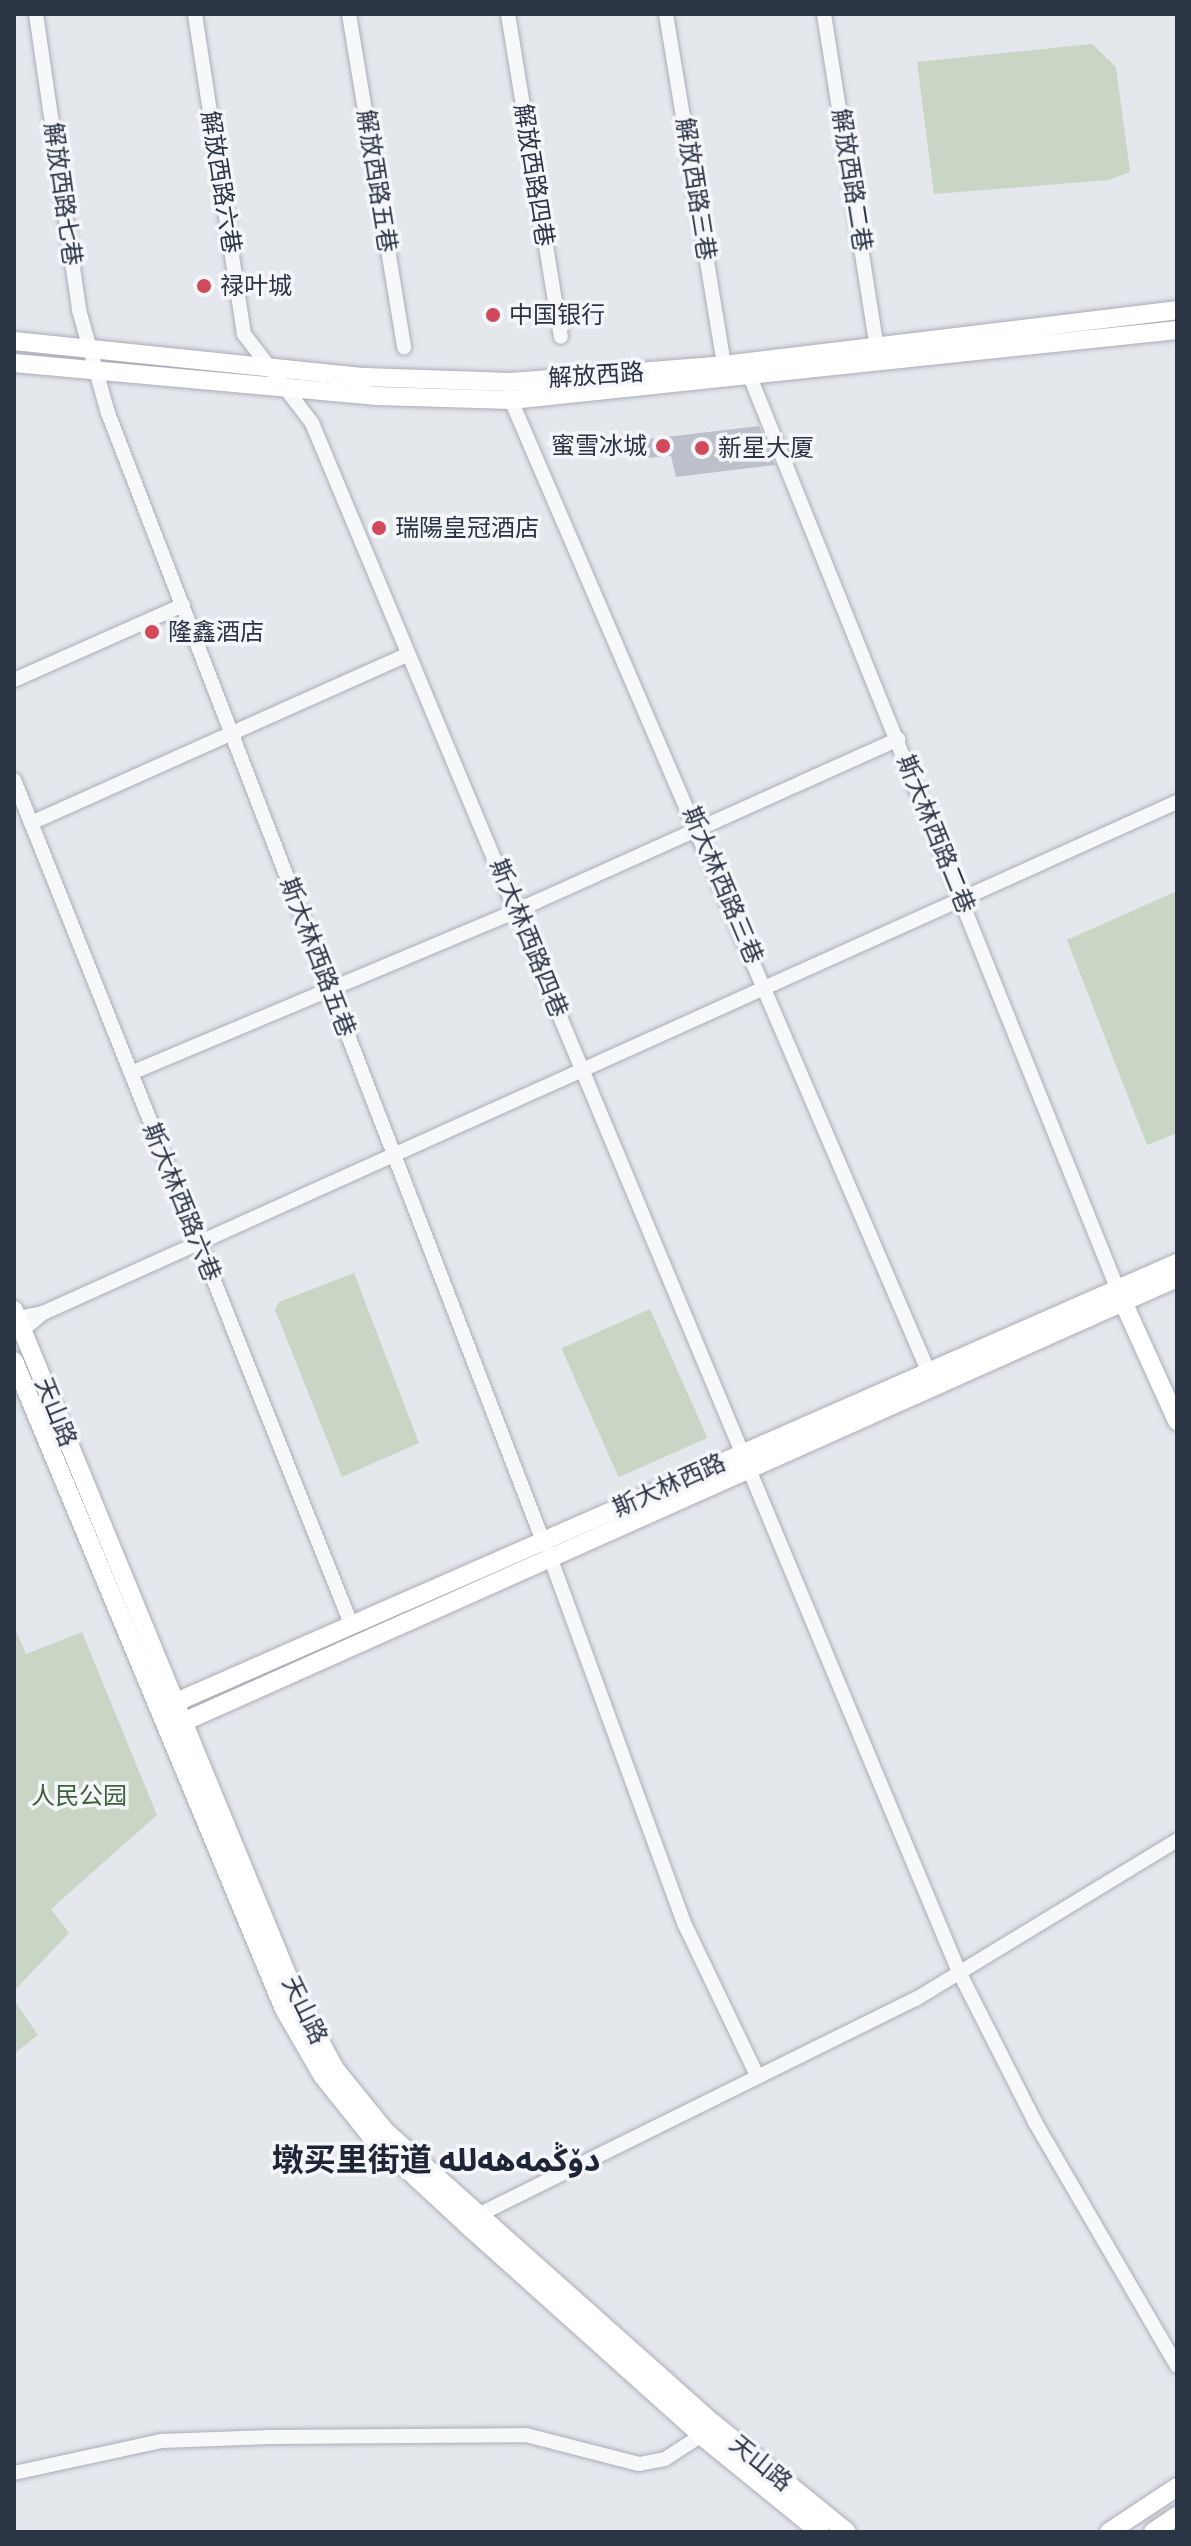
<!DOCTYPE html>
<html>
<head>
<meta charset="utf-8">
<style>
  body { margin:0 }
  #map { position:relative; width:1191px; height:2546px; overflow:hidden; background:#e4e7ec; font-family:"Public Sans","Noto Sans Arabic","Noto Sans SC",sans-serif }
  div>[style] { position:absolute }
  .green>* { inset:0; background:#c9d6c5; transform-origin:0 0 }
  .building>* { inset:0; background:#bbc0ca }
  .roads { filter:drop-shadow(0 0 2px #a9aeb7) drop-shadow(0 0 2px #a9aeb7) }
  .minor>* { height:14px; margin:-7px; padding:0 7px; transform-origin:7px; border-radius:7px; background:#f7f8fa }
  .major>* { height:18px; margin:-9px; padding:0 9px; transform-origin:9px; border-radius:9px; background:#fff }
  .dots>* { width:22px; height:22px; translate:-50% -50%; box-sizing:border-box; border:4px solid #f4f6f9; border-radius:50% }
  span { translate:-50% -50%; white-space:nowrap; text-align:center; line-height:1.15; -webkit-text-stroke:7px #f4f6f9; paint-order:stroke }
  .street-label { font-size:24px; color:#2b3445 }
  .poi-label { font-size:24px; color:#2b3445 }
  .left { translate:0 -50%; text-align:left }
  .right { translate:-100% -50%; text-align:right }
  .park-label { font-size:24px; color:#3f6138 }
  .district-label { font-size:32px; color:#1d2536; font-weight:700 }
  .frame { position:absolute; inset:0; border:16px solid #2b3445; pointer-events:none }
</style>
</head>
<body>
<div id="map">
  <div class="green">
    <div style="clip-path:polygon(1092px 44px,1116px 67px,1130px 172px,1108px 180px,934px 194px,917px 62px)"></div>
    <div style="clip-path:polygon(1177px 891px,1177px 1133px,1147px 1145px,1067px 940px)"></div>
    <div style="clip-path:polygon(354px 1273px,419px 1443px,342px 1477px,275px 1310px,279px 1302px)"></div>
    <div style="left:650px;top:1309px;width:141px;height:97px;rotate:66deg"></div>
    <div style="clip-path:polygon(14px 1626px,26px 1654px,82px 1632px,157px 1815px,51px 1909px,69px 1933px,14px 1991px)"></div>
    <div style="clip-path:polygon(14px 2000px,38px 2035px,14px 2054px)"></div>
  </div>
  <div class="building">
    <div style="clip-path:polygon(759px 426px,775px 465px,676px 477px,671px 456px,634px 459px,632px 441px)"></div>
  </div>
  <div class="roads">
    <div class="minor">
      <div style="left:36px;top:14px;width:299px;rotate:81.7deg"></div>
      <div style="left:79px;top:310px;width:107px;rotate:74.3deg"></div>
      <div style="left:108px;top:413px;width:1209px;rotate:68.91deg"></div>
      <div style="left:195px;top:14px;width:324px;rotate:81.3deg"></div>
      <div style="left:244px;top:334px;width:112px;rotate:52.6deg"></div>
      <div style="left:312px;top:423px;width:1679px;rotate:67.33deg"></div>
      <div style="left:959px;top:1972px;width:168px;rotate:63.1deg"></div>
      <div style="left:1035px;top:2122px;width:282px;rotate:59.8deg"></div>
      <div style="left:349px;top:14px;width:338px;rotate:80.6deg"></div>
      <div style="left:508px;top:14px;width:327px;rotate:80.7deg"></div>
      <div style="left:666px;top:14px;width:356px;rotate:80.6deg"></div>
      <div style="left:824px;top:14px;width:337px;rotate:81deg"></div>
      <div style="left:751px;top:379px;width:982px;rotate:68.06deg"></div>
      <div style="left:511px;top:400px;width:1059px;rotate:66.75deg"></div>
      <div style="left:14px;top:680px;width:185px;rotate:-23.9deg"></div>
      <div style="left:14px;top:780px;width:909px;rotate:68.23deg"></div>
      <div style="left:31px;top:823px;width:413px;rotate:-24.1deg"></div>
      <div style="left:131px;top:1073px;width:420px;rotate:-22.8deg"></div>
      <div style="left:518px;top:910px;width:417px;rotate:-24.2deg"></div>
      <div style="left:43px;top:1313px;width:1244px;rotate:-24.26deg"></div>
      <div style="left:17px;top:1318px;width:26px;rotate:-11deg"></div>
      <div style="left:43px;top:1313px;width:26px;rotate:140deg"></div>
      <div style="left:549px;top:1554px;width:395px;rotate:69.9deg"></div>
      <div style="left:685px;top:1925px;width:166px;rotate:64.4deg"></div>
      <div style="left:470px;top:2219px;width:497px;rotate:-26.3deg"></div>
      <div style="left:916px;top:1999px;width:306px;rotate:-31.3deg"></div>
      <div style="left:14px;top:2473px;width:150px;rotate:-12.3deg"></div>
      <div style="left:161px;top:2441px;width:109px;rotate:-2.1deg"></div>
      <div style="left:270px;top:2437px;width:256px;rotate:-0.4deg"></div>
      <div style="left:526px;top:2435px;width:117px;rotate:14.4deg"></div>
      <div style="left:639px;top:2464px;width:26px;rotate:-11deg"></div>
      <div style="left:665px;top:2459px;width:51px;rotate:-33.1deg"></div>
    </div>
    <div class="major">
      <div style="left:14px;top:341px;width:352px;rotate:5.9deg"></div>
      <div style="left:364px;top:377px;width:146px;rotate:2deg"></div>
      <div style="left:510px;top:382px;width:215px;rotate:-4.5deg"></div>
      <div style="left:724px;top:365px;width:456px;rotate:-6.9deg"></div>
      <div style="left:14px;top:363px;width:365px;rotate:5.2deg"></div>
      <div style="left:378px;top:396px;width:133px;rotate:1.7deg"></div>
      <div style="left:511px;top:400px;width:670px;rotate:-6deg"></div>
      <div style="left:1119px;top:1293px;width:141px;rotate:65.6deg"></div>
      <div style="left:14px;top:1310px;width:747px;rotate:67.66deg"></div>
      <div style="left:298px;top:2001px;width:77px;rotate:61.4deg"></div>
      <div style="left:335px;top:2069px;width:80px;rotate:51.1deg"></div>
      <div style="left:385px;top:2131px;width:441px;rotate:41.7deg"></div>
      <div style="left:714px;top:2424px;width:171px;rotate:39.1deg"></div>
      <div style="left:14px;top:1361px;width:702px;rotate:67.38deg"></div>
      <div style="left:284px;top:2009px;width:76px;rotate:60.1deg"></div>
      <div style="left:322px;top:2075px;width:77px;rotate:51.3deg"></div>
      <div style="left:370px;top:2135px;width:131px;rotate:42.8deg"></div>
      <div style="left:466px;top:2224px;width:319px;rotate:41.9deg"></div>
      <div style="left:703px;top:2437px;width:151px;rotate:39.1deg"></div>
      <div style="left:165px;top:1707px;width:1105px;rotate:-23.69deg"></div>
      <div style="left:172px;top:1727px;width:1101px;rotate:-24.07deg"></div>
      <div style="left:1109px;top:2532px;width:82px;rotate:-33.5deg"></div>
      <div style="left:1153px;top:2532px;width:29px;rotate:-34deg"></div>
    </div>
  </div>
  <div class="dots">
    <div style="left:204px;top:286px;background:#d1495b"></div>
    <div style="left:493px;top:315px;background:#d1495b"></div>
    <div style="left:663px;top:446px;background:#d1495b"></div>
    <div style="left:702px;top:448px;background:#d1495b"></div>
    <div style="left:379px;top:528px;background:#d1495b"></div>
    <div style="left:152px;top:632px;background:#d1495b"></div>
  </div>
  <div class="street-label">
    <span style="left:534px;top:175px;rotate:81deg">解放西路四巷</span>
    <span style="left:852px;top:180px;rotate:81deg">解放西路二巷</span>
    <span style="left:377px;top:181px;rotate:81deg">解放西路五巷</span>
    <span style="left:221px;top:182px;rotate:81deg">解放西路六巷</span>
    <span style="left:696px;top:189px;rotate:81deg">解放西路三巷</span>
    <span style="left:63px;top:194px;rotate:82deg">解放西路七巷</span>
    <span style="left:596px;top:375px;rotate:-4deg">解放西路</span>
    <span style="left:936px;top:834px;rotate:68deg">斯大林西路二巷</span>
    <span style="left:723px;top:885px;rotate:67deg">斯大林西路三巷</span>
    <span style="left:529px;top:938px;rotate:68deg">斯大林西路四巷</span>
    <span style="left:318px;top:957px;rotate:69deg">斯大林西路五巷</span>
    <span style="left:182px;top:1202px;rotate:68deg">斯大林西路六巷</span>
    <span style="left:56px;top:1412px;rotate:68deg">天山路</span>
    <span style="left:669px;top:1485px;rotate:-24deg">斯大林西路</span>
    <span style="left:305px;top:2010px;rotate:64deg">天山路</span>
    <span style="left:761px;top:2463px;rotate:39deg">天山路</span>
  </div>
  <div class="poi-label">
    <span class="left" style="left:220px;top:286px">禄叶城</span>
    <span class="left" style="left:509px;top:315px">中国银行</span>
    <span class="right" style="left:647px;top:446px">蜜雪冰城</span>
    <span class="left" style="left:718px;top:448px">新星大厦</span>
    <span class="left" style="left:395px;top:528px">瑞陽皇冠酒店</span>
    <span class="left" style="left:168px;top:632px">隆鑫酒店</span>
  </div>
  <div class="park-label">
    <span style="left:79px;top:1796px">人民公园</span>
  </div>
  <div class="district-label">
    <span style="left:436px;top:2160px">墩买里街道 دۆڭمەھەللە</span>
  </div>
  <div class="frame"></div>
</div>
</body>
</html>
